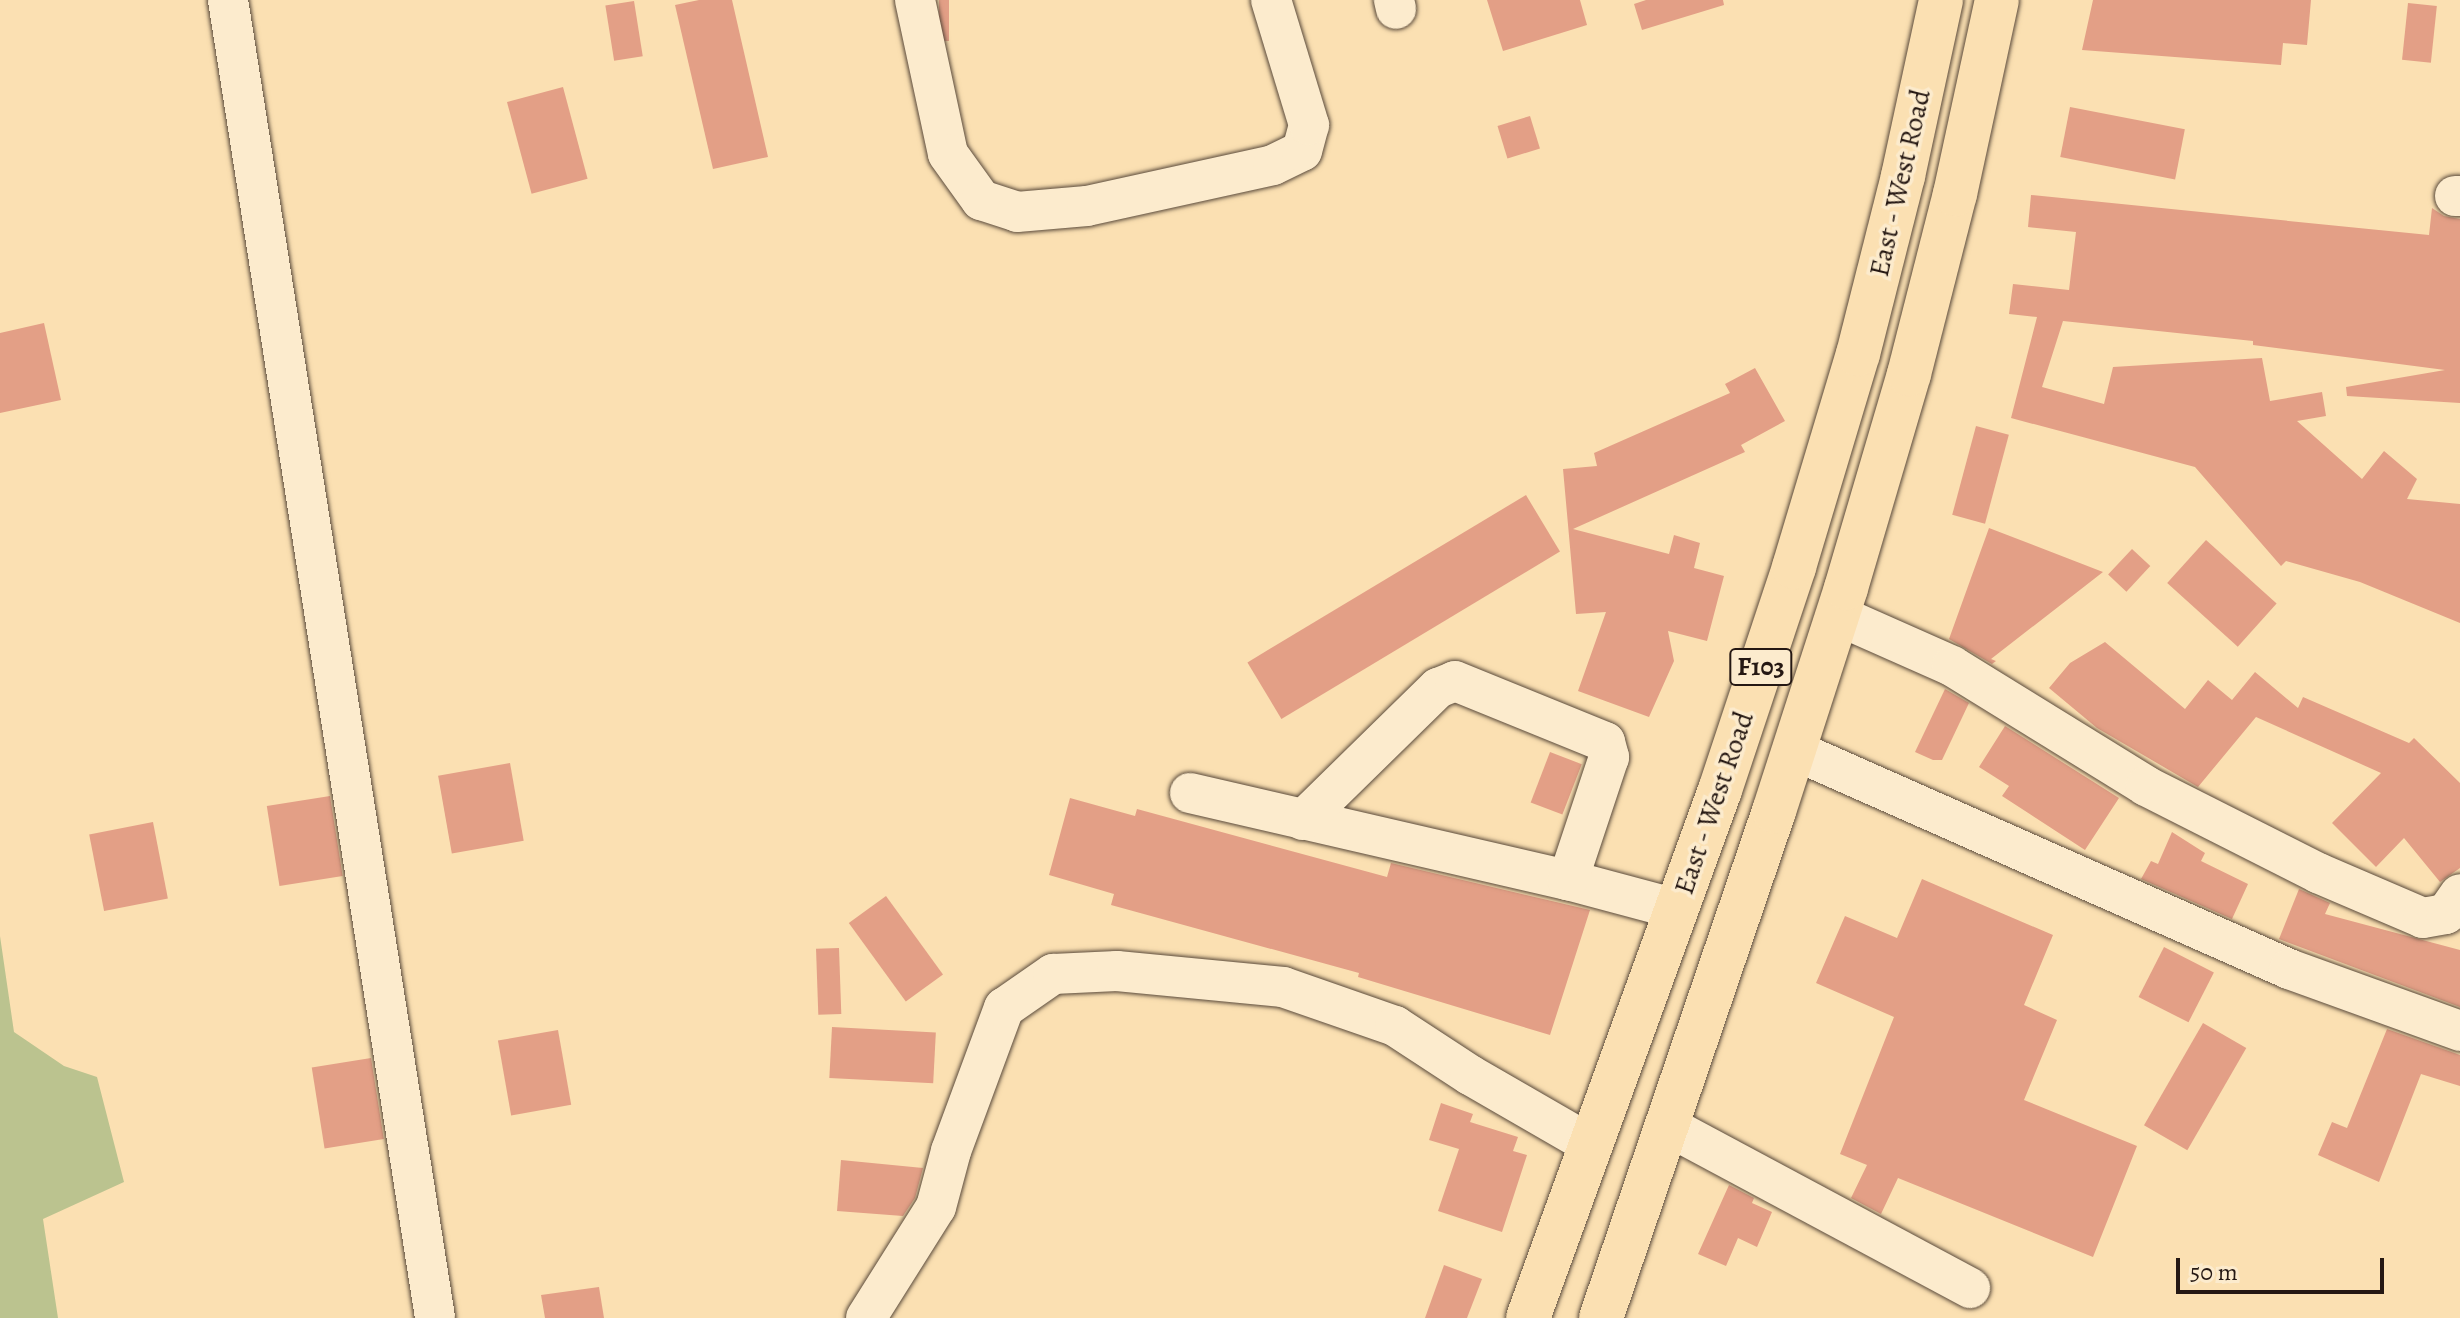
<!DOCTYPE html>
<html>
<head>
<meta charset="utf-8">
<style>
  body { margin:0 }
  #map { position:relative; width:2460px; height:1318px; overflow:hidden; background:#fbe0b2; font-family:Alegreya,serif }
  div>[style] { position:absolute }
  .green>* { inset:0; background:#bbc38f }
  .building>* { inset:0; background:#e39f86; transform-origin:0 0 }
  .roads { filter:drop-shadow(0 0 2px #5a4a3b) drop-shadow(0 0 2px #5a4a3b) }
  .minor>* { height:40px; margin:-20px; padding:0 20px; transform-origin:20px; border-radius:20px; background:#fcebcd }
  .major>* { height:44px; margin:-22px; padding:0 22px; transform-origin:22px; border-radius:22px; background:#fbe0b2 }
  span { translate:-50% -50%; white-space:nowrap; text-align:center; line-height:1.15; -webkit-text-stroke:7px #fcebcd; paint-order:stroke }
  .shield-label span { padding:2px 6px; background:#fcebcd; border:2px solid; border-radius:6px; -webkit-text-stroke-width:0 }
  .shield-label { font-size:26px; color:#251813; font-weight:700 }
  .street-label { font-size:28px; color:#251813 }
  .scale { position:absolute; left:2176px; top:1258px; width:208px; height:36px; box-sizing:border-box; border:4px solid #251813; border-top:0; padding-left:10px; font-size:24px; line-height:28px; white-space:nowrap; color:#251813; -webkit-text-stroke:6px #fcebcd; paint-order:stroke }
</style>
</head>
<body>
<div id="map">
  <div class="green">
    <div style="clip-path:polygon(0 936px,14px 1032px,64px 1066px,97px 1077px,124px 1182px,43px 1219px,58px 1318px,0 1318px)"></div>
  </div>
  <div class="building">
    <div style="clip-path:polygon(699px 0,732px 0,768px 157px,713px 169px,675px 5px)"></div>
    <div style="left:939px;top:0;width:10px;height:41px"></div>
    <div style="clip-path:polygon(1487px 0,1580px 0,1587px 25px,1503px 51px)"></div>
    <div style="clip-path:polygon(1646px 0,1723px 0,1724px 5px,1642px 30px,1634px 4px)"></div>
    <div style="clip-path:polygon(2093px 0,2311px 0,2307px 45px,2283px 43px,2281px 65px,2082px 50px)"></div>
    <div style="left:634px;top:1px;width:56px;height:29px;rotate:81deg"></div>
    <div style="left:2408px;top:3px;width:29px;height:57px;rotate:6deg"></div>
    <div style="left:563px;top:87px;width:95px;height:58px;rotate:75deg"></div>
    <div style="left:2070px;top:107px;width:117px;height:51px;rotate:11deg"></div>
    <div style="left:1530px;top:116px;width:34px;height:34px;rotate:73deg"></div>
    <div style="clip-path:polygon(2031px 195px,2429px 235px,2432px 208px,2444px 216px,2460px 219px,2460px 403px,2347px 396px,2346px 387px,2445px 370px,2253px 345px,2253px 341px,2063px 321px,2042px 387px,2104px 404px,2113px 367px,2262px 358px,2270px 401px,2322px 392px,2326px 416px,2297px 421px,2362px 479px,2384px 451px,2417px 479px,2407px 499px,2460px 504px,2460px 623px,2360px 582px,2286px 561px,2281px 566px,2195px 467px,2011px 418px,2037px 317px,2009px 314px,2013px 284px,2069px 290px,2076px 232px,2028px 227px)"></div>
    <div style="clip-path:polygon(44px 323px,61px 400px,0 413px,0 333px)"></div>
    <div style="clip-path:polygon(1755px 368px,1785px 421px,1741px 445px,1745px 452px,1573px 529px,1669px 554px,1674px 535px,1700px 543px,1694px 568px,1724px 576px,1707px 641px,1668px 631px,1674px 661px,1649px 717px,1578px 691px,1606px 612px,1576px 614px,1563px 469px,1597px 466px,1594px 453px,1730px 393px,1725px 384px)"></div>
    <div style="left:1976px;top:426px;width:34px;height:92px;rotate:15deg"></div>
    <div style="left:1526px;top:495px;width:66px;height:325px;rotate:59deg"></div>
    <div style="clip-path:polygon(1989px 528px,2103px 572px,1991px 659px,1996px 661px,1992px 664px,1949px 639px)"></div>
    <div style="left:2206px;top:540px;width:95px;height:58px;rotate:42deg"></div>
    <div style="left:2132px;top:549px;width:25px;height:35px;rotate:43deg"></div>
    <div style="clip-path:polygon(2105px 642px,2185px 709px,2208px 680px,2232px 700px,2255px 672px,2298px 708px,2303px 697px,2409px 743px,2414px 738px,2460px 783px,2460px 868px,2440px 882px,2404px 838px,2376px 867px,2332px 823px,2381px 773px,2256px 717px,2198px 787px,2097px 728px,2049px 688px,2070px 663px)"></div>
    <div style="clip-path:polygon(1945px 689px,1969px 703px,1942px 760px,1933px 760px,1915px 752px)"></div>
    <div style="clip-path:polygon(2005px 726px,2119px 798px,2085px 850px,2002px 796px,2009px 786px,1979px 767px)"></div>
    <div style="left:1550px;top:752px;width:34px;height:54px;rotate:21deg"></div>
    <div style="left:510px;top:763px;width:79px;height:73px;rotate:80deg"></div>
    <div style="left:330px;top:796px;width:81px;height:64px;rotate:81deg"></div>
    <div style="clip-path:polygon(1070px 798px,1135px 816px,1137px 809px,1387px 877px,1391px 863px,1590px 910px,1550px 1035px,1358px 977px,1359px 973px,1111px 905px,1114px 894px,1049px 875px)"></div>
    <div style="left:153px;top:822px;width:78px;height:65px;rotate:79deg"></div>
    <div style="clip-path:polygon(2172px 832px,2205px 853px,2201px 861px,2248px 884px,2232px 919px,2141px 879px,2151px 861px,2158px 864px)"></div>
    <div style="clip-path:polygon(1922px 879px,2053px 935px,2024px 1005px,2057px 1020px,2024px 1100px,2137px 1146px,2093px 1257px,1898px 1178px,1881px 1214px,1851px 1198px,1867px 1165px,1840px 1154px,1894px 1017px,1816px 983px,1845px 916px,1897px 938px)"></div>
    <div style="clip-path:polygon(2299px 889px,2330px 903px,2325px 914px,2460px 950px,2460px 1007px,2279px 939px)"></div>
    <div style="left:886px;top:896px;width:97px;height:46px;rotate:54deg"></div>
    <div style="left:2164px;top:947px;width:56px;height:56px;rotate:27deg"></div>
    <div style="left:839px;top:948px;width:66px;height:23px;rotate:88deg"></div>
    <div style="left:2203px;top:1023px;width:50px;height:118px;rotate:30deg"></div>
    <div style="left:832px;top:1027px;width:104px;height:51px;rotate:3deg"></div>
    <div style="clip-path:polygon(2387px 1029px,2460px 1055px,2460px 1086px,2421px 1074px,2379px 1182px,2318px 1155px,2332px 1122px,2347px 1128px)"></div>
    <div style="left:558px;top:1030px;width:76px;height:61px;rotate:80deg"></div>
    <div style="left:371px;top:1058px;width:82px;height:60px;rotate:81deg"></div>
    <div style="clip-path:polygon(1441px 1103px,1473px 1114px,1470px 1122px,1518px 1137px,1513px 1151px,1527px 1155px,1502px 1232px,1438px 1211px,1459px 1149px,1429px 1140px)"></div>
    <div style="clip-path:polygon(841px 1160px,923px 1168px,915px 1198px,903px 1216px,837px 1211px)"></div>
    <div style="clip-path:polygon(1729px 1185px,1754px 1198px,1752px 1203px,1772px 1212px,1757px 1247px,1738px 1238px,1726px 1266px,1698px 1254px)"></div>
    <div style="clip-path:polygon(1444px 1265px,1482px 1279px,1467px 1318px,1425px 1318px)"></div>
    <div style="clip-path:polygon(599px 1287px,604px 1318px,545px 1318px,541px 1295px)"></div>
  </div>
  <div class="roads">
    <div class="minor">
      <div style="left:228px;top:0;width:1334px;rotate:81.07deg"></div>
      <div style="left:915px;top:0;width:157px;rotate:77.9deg"></div>
      <div style="left:948px;top:154px;width:57px;rotate:54.3deg"></div>
      <div style="left:981px;top:200px;width:38px;rotate:18deg"></div>
      <div style="left:1017px;top:212px;width:70px;rotate:-4.9deg"></div>
      <div style="left:1087px;top:206px;width:190px;rotate:-12.4deg"></div>
      <div style="left:1273px;top:165px;width:32px;rotate:-26deg"></div>
      <div style="left:1302px;top:151px;width:27px;rotate:-75deg"></div>
      <div style="left:1309px;top:125px;width:131px;rotate:-106.9deg"></div>
      <div style="left:1394px;top:0;width:9px;rotate:77deg"></div>
      <div style="left:2455px;top:196px;width:5px"></div>
      <div style="left:1837px;top:615px;width:126px;rotate:23.9deg"></div>
      <div style="left:1952px;top:666px;width:228px;rotate:31.7deg"></div>
      <div style="left:2146px;top:786px;width:193px;rotate:26.8deg"></div>
      <div style="left:2318px;top:873px;width:114px;rotate:23.2deg"></div>
      <div style="left:2423px;top:918px;width:23px;rotate:-10deg"></div>
      <div style="left:2446px;top:914px;width:24px;rotate:-55deg"></div>
      <div style="left:1794px;top:750px;width:541px;rotate:23.87deg"></div>
      <div style="left:2289px;top:969px;width:182px;rotate:19.9deg"></div>
      <div style="left:1190px;top:793px;width:388px;rotate:13deg"></div>
      <div style="left:1568px;top:880px;width:112px;rotate:15deg"></div>
      <div style="left:1303px;top:820px;width:189px;rotate:-44.4deg"></div>
      <div style="left:1438px;top:688px;width:18px;rotate:-22deg"></div>
      <div style="left:1455px;top:681px;width:162px;rotate:22.1deg"></div>
      <div style="left:1605px;top:742px;width:16px;rotate:75deg"></div>
      <div style="left:1609px;top:757px;width:130px;rotate:108.4deg"></div>
      <div style="left:1666px;top:1125px;width:345px;rotate:28.2deg"></div>
      <div style="left:866px;top:1318px;width:131px;rotate:-57.8deg"></div>
      <div style="left:936px;top:1207px;width:58px;rotate:-75deg"></div>
      <div style="left:951px;top:1151px;width:153px;rotate:-69.7deg"></div>
      <div style="left:1004px;top:1008px;width:60px;rotate:-34.8deg"></div>
      <div style="left:1053px;top:974px;width:64px;rotate:-2.7deg"></div>
      <div style="left:1117px;top:971px;width:167px;rotate:5.5deg"></div>
      <div style="left:1283px;top:987px;width:119px;rotate:19.2deg"></div>
      <div style="left:1395px;top:1026px;width:90px;rotate:33.2deg"></div>
      <div style="left:1470px;top:1075px;width:140px;rotate:30deg"></div>
    </div>
    <div class="major">
      <div style="left:1528px;top:1318px;width:562px;rotate:-70.02deg"></div>
      <div style="left:1720px;top:790px;width:235px;rotate:-71.6deg"></div>
      <div style="left:1794px;top:567px;width:222px;rotate:-73.3deg"></div>
      <div style="left:1858px;top:354px;width:184px;rotate:-75.8deg"></div>
      <div style="left:1903px;top:176px;width:180px;rotate:-77.8deg"></div>
      <div style="left:1601px;top:1318px;width:536px;rotate:-71.16deg"></div>
      <div style="left:1774px;top:811px;width:234px;rotate:-72.1deg"></div>
      <div style="left:1846px;top:588px;width:223px;rotate:-73.6deg"></div>
      <div style="left:1909px;top:374px;width:186px;rotate:-75.7deg"></div>
      <div style="left:1955px;top:194px;width:198px;rotate:-77.8deg"></div>
    </div>
  </div>
  <div class="shield-label">
    <span style="left:1761px;top:667px">F103</span>
  </div>
  <div class="street-label">
    <span style="left:1900px;top:183px;rotate:-77deg">East - West Road</span>
    <span style="left:1714px;top:803px;rotate:-71deg">East - West Road</span>
  </div>
  <div class="scale">50 m</div>
</div>
</body>
</html>
